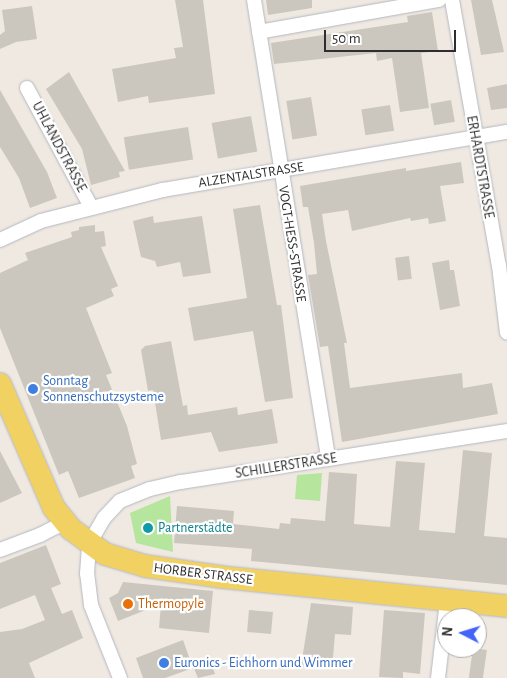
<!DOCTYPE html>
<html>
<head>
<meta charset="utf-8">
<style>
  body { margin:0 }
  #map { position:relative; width:507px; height:678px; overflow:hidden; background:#efe9e1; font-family:"Alegreya Sans",sans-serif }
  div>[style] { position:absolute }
  .green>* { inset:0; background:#b6e59e }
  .building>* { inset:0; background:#cbc7bf; transform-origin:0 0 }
  .roads { filter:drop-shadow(0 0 1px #b4b7c1) drop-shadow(0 0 1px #b4b7c1) }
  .street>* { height:14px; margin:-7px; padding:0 7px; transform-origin:7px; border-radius:7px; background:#fff }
  .primary>* { height:22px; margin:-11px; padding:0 11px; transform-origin:11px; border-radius:11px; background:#f2d163 }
  .dots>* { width:14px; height:14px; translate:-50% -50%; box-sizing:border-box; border:2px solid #fff; border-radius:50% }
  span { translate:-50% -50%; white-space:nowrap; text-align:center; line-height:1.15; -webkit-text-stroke:4.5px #fff; paint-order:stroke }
  .street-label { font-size:14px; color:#2e2e2e }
  .shop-label { font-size:14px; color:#366cbe }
  .left { translate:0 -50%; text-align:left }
  .culture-label { font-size:14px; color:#0d838f }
  .food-label { font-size:14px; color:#c56008 }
  .north { position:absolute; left:437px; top:608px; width:50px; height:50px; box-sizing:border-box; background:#fff; border:1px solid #ababab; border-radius:50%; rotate:275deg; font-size:14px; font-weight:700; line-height:20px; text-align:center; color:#2e2e2e }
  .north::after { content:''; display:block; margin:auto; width:18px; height:22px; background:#4264fb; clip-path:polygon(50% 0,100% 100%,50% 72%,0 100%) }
  .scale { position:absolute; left:324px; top:30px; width:132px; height:22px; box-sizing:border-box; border:2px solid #2e2e2e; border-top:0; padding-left:6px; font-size:15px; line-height:18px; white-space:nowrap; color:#2e2e2e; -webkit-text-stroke:4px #fff; paint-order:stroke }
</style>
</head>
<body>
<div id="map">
  <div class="green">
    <div style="clip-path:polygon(322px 473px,320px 501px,295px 499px,297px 475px)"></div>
    <div style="clip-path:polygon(170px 496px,173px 552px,136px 543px,130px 513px)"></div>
  </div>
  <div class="building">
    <div style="clip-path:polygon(175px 0,203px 0,215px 94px,149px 103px,148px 96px,118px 102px,112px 69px,176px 58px,174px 48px,183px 47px)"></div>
    <div style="clip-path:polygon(266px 0,312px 0,312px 8px,268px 15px)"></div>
    <div style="clip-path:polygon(471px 0,492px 0,504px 52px,481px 55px)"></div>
    <div style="clip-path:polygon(32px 6px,37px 39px,16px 42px,0 49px,0 35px,5px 31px,2px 10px)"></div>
    <div style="clip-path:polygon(432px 12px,438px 51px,421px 53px,429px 108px,400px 112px,392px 58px,377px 61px,376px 53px,274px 64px,271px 43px,408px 22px,407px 16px)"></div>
    <div style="clip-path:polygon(69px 72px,125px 171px,119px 172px,120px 177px,91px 185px,82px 149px,46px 89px)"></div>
    <div style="clip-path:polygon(507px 84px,507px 108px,491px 110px,487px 88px)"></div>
    <div style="clip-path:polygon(0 90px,47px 172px,57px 198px,30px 208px,19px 178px,0 147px)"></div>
    <div style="left:311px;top:97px;width:39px;height:25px;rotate:81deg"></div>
    <div style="left:451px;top:100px;width:22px;height:21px;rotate:80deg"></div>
    <div style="left:390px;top:105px;width:26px;height:29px;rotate:81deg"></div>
    <div style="left:251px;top:116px;width:36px;height:40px;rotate:80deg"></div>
    <div style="left:188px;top:127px;width:33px;height:65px;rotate:81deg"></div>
    <div style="clip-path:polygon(461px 162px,464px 183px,440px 186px,446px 221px,429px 224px,428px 218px,411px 221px,410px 218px,352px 231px,348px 210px,322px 214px,326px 241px,347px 343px,344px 343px,350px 388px,462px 373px,463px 388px,492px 383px,498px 414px,342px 442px,328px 346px,320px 347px,308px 275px,317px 274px,314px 243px,308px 207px,303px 207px,300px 186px,406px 168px,406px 171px)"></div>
    <div style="clip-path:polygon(260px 205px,277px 305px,281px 305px,293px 398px,265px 402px,253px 331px,194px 341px,188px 308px,247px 298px,233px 209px)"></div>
    <div style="clip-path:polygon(153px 216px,154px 223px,202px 216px,211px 273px,183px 277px,180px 262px,157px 267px,155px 261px,141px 257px,133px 221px)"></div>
    <div style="clip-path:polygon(95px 225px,95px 232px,104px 231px,106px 246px,101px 247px,118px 286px,111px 289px,114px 296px,86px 308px,112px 373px,106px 375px,127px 426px,137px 464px,131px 466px,135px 478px,79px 498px,68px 471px,59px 475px,0 328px,0 273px,28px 260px,25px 253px,72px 237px,71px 232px,79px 230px,79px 227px)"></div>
    <div style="left:409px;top:256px;width:23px;height:14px;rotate:83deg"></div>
    <div style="clip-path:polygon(449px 260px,450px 270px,454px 270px,460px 306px,440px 310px,432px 263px)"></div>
    <div style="clip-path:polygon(171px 341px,183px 406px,187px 405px,188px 415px,237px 407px,238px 415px,272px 409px,278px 443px,219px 452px,211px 432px,161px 440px,153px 390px,148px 391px,141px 350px,145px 346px)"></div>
    <div style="clip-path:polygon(463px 450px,492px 453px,484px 536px,507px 538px,507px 585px,251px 561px,252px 549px,174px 543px,177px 506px,234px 511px,233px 524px,279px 529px,280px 523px,290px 524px,291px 518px,325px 521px,329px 472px,357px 474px,354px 524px,390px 527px,396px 461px,425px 463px,419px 530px,455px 533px)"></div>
    <div style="clip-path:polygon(0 451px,22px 493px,0 503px)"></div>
    <div style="clip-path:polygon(46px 545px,61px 584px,51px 588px,62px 614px,72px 610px,83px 638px,29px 663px,35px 678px,0 678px,0 632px,22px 629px,45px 620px,35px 595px,0 609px,0 563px)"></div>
    <div style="clip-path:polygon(123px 582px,213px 591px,209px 633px,159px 628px,161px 604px,118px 621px,109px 598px,118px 593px)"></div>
    <div style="clip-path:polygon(311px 603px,353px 607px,351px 635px,335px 634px,332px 669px,301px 666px)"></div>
    <div style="left:249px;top:610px;width:24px;height:22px;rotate:5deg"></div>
    <div style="clip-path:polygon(384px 610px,425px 613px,420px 674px,403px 672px,403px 678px,379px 677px)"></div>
    <div style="clip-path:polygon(183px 640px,193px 668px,165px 678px,143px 678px,136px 658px)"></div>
    <div style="left:473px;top:648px;width:14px;height:30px;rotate:8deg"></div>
    <div style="clip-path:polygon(210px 660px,215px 674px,198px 678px,193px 666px)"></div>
  </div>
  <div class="roads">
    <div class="street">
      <div style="left:254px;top:0;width:465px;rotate:80.8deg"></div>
      <div style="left:452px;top:0;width:270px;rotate:80deg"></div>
      <div style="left:499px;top:266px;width:67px;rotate:83.2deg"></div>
      <div style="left:259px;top:32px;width:183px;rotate:-10.1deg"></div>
      <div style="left:27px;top:88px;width:135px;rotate:61.7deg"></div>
      <div style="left:0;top:240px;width:45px;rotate:-24.9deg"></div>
      <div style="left:41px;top:221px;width:126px;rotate:-14.3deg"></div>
      <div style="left:163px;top:190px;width:349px;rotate:-9.6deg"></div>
      <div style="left:0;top:550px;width:43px;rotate:-20.6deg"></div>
      <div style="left:40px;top:535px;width:18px;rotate:-27deg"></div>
      <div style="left:56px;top:527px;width:10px;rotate:-53deg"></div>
      <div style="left:120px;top:678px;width:79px;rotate:-111.7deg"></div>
      <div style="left:91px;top:605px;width:31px;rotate:-97deg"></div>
      <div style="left:87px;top:574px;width:30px;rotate:-86deg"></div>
      <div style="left:89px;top:544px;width:30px;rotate:-60deg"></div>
      <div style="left:104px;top:518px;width:23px;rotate:-47deg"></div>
      <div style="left:120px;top:501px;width:32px;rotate:-22deg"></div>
      <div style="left:150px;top:489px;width:32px;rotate:-13deg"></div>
      <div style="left:181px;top:482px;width:330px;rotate:-8.9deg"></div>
      <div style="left:438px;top:678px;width:78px;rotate:-83.3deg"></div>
    </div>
    <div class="primary">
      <div style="left:0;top:384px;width:135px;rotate:66.5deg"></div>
      <div style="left:54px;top:508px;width:27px;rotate:51deg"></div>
      <div style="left:71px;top:529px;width:42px;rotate:36.3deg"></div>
      <div style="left:105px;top:554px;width:42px;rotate:16.7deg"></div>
      <div style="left:145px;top:566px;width:77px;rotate:8.2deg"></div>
      <div style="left:221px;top:577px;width:287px;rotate:5.8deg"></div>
    </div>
  </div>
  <div class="dots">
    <div style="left:33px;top:389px;background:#3f7fe0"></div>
    <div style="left:148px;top:528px;background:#0f9aa8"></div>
    <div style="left:128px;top:604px;background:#e8710a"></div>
    <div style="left:164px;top:663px;background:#3f7fe0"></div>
  </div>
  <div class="street-label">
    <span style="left:59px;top:147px;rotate:62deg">UHLANDSTRASSE</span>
    <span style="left:480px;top:167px;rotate:80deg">ERHARDTSTRASSE</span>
    <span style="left:251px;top:175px;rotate:-9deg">ALZENTALSTRASSE</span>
    <span style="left:292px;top:244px;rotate:81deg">VOGT-HESS-STRASSE</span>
    <span style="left:286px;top:466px;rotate:-9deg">SCHILLERSTRASSE</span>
    <span style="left:203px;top:574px;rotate:7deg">HORBER STRASSE</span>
  </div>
  <div class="shop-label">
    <span class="left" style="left:43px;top:389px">Sonntag<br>Sonnenschutzsysteme</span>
    <span class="left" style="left:174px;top:663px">Euronics - Eichhorn und Wimmer</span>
  </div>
  <div class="culture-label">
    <span class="left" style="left:158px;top:528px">Partnerstädte</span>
  </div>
  <div class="food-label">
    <span class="left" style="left:138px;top:604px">Thermopyle</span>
  </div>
  <div class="north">N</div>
  <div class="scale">50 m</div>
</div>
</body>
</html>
